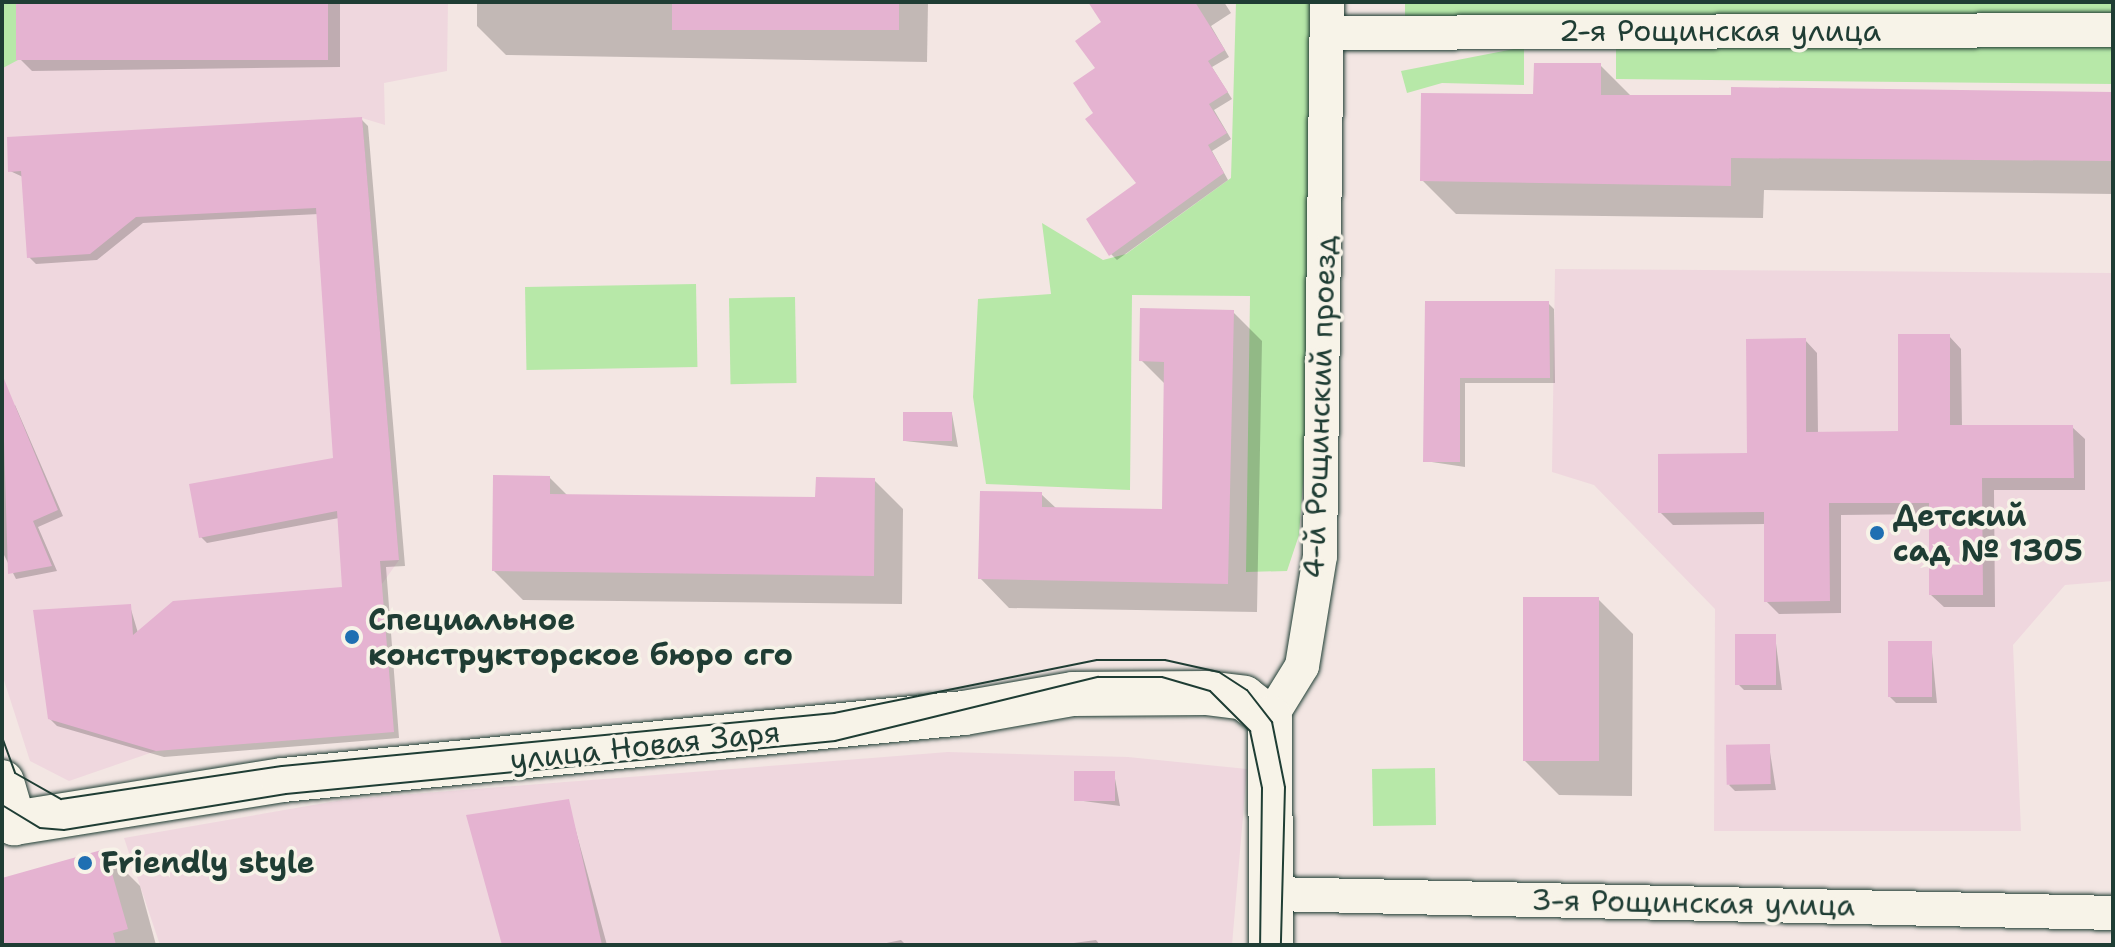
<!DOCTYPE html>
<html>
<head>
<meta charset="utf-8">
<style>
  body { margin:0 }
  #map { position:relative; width:2115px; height:947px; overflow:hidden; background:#f3e6e3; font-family:"Shantell Sans",sans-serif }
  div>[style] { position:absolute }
  .built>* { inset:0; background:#efd7de }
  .green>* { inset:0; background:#b7e8a8; transform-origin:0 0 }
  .shadow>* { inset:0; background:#0003 }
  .building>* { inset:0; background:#e5b3d1; transform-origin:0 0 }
  .roads { filter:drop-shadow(0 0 2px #1f3d34) drop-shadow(0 0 2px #1f3d34) }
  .minor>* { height:34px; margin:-17px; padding:0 17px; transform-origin:17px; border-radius:17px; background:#f7f3e8 }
  .tertiary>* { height:44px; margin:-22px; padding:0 22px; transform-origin:22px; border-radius:22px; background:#f7f3e8 }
  .tram>* { height:2px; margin:-1px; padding:0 1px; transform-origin:1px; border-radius:1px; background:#1f3d34 }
  .dots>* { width:22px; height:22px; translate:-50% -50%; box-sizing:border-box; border:4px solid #f7f3e8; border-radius:50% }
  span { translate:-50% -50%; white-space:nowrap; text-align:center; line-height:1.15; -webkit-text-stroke:7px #f7f3e8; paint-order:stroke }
  .street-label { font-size:30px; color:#1f3d34 }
  .poi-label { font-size:30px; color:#1f3d34; font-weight:700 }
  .left { translate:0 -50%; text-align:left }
  .frame { position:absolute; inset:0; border:4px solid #1f3d34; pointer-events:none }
</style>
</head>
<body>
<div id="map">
  <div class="built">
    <div style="clip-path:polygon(16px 2px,448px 2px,447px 71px,384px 83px,385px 125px,362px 118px,399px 560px,382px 584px,156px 751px,69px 781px,30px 761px,2px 674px,3px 67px)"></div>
    <div style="clip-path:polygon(1555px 269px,2113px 273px,2113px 581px,2065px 585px,2013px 645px,2021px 831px,1714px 831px,1715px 609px,1594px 485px,1552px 472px)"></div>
    <div style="clip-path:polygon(948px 752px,1128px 757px,1247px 769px,1232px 945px,160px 945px,124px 838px,348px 799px)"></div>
  </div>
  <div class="green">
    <div style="clip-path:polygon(2px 2px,16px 2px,18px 60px,3px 68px,2px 248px)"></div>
    <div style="clip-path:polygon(1236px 2px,1315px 2px,1314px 342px,1299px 535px,1287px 571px,1246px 572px,1250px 296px,1132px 295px,1130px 490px,986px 484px,973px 397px,978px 299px,1051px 294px,1042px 223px,1103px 260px,1126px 254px,1231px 178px)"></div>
    <div style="left:1405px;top:2px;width:708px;height:18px"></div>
    <div style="clip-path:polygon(2113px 44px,2113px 84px,1616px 79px,1616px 47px)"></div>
    <div style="clip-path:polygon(1524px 47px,1524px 85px,1442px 83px,1407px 93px,1401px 71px)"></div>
    <div style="left:696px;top:284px;width:83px;height:171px;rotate:89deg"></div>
    <div style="left:795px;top:297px;width:86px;height:66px;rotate:89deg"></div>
    <div style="left:1435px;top:768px;width:57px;height:63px;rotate:89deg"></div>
  </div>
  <div class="shadow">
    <div style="clip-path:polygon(19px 2px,340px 2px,340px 67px,32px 71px,20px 59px)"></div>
    <div style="clip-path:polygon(477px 2px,928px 2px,927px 62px,506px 55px,477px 26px)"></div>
    <div style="clip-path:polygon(1090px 2px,1224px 2px,1231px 13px,1211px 26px,1229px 57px,1212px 67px,1232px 99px,1214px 110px,1231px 139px,1212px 151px,1228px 180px,1117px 260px,1111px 254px,1139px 184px,1096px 114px,1104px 23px)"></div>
    <div style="clip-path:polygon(1600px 65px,1631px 96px,2113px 94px,2113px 194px,1764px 190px,1763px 218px,1456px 214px,1422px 180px,1535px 96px)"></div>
    <div style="clip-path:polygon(361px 119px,368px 126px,405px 566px,386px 567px,399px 738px,164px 757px,57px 726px,50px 719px,130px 606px,138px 633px,344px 589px,339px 518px,207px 543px,201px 537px,335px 460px,319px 214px,143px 223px,97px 260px,36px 264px,29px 257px,23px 177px,10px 171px)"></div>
    <div style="clip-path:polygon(1427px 303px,1548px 303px,1554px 309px,1555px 383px,1465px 383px,1465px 467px,1425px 461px)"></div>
    <div style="clip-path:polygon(1233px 312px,1262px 341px,1257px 612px,1009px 608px,980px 578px,1041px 494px,1057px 509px,1163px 511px,1166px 385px,1141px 360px)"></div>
    <div style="clip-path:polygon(1949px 336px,1961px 349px,1962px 427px,2072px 427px,2085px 439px,2085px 490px,1994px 490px,1995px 607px,1944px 607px,1931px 595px,1931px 514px,1841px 515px,1841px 613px,1779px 614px,1766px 601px,1766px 524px,1673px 525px,1660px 512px,1749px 455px,1805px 340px,1817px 353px,1818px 434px,1900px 433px)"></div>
    <div style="clip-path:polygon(15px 405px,63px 516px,38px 527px,57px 571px,16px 579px,2px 551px,2px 410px)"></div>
    <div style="clip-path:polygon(952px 414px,958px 447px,905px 441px)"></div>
    <div style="clip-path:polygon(550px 478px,568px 496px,817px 499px,874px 480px,903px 509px,902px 604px,523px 600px,494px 571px)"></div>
    <div style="clip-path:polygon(1598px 599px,1633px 634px,1632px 796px,1559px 795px,1524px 760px)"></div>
    <div style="clip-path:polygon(1775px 636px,1782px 690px,1744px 690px,1738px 684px)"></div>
    <div style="clip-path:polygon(1931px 643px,1937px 703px,1896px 703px,1890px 697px)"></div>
    <div style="clip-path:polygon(1769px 746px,1776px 790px,1735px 791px,1729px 785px)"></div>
    <div style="clip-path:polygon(1114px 773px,1120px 806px,1076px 800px)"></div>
    <div style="clip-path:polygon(568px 802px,607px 945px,503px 945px)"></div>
    <div style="clip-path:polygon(105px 851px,140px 886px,156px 945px,2px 945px,2px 880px)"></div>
    <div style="clip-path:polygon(901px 940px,906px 945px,877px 945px)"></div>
    <div style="clip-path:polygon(1096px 940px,1100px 945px,1059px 945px)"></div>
  </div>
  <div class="building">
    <div style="left:16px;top:2px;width:312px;height:58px"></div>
    <div style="left:672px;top:2px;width:227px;height:28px"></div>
    <div style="clip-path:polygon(1088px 2px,1195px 2px,1225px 50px,1208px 61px,1228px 92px,1209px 104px,1227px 133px,1208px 145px,1224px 173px,1109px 256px,1086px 219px,1136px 183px,1085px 119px,1093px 113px,1073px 83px,1095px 68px,1075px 41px,1101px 22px)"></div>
    <div style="clip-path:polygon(1534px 63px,1601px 63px,1601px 95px,1731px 95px,1731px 87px,2113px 92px,2113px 161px,1731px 158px,1731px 186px,1420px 181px,1421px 93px,1533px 94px)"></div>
    <div style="clip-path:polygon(362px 117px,399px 560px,380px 561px,394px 732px,156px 751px,48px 719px,33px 610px,131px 604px,133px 635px,173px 601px,342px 587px,337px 511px,199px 538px,189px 484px,333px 458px,316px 208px,136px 217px,90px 254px,27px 258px,21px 171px,8px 172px,7px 137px)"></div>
    <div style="clip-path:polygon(1425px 301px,1549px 301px,1550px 378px,1460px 378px,1460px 462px,1423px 462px)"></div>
    <div style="clip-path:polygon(1140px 308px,1234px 310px,1228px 584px,978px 579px,980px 491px,1042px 492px,1042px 507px,1162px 509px,1164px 362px,1139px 361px)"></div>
    <div style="clip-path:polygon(1898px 334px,1950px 334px,1950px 425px,2073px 425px,2074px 478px,1982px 478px,1983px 595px,1929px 595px,1929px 503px,1829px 503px,1830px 601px,1764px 602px,1764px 512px,1658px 513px,1658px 454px,1747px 453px,1746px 339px,1806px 338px,1806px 432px,1898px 431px)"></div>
    <div style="clip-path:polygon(2px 374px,58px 510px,33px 521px,52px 566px,8px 574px)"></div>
    <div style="left:903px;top:412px;width:49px;height:29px"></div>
    <div style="clip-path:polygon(493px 475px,550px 476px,550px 494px,815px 497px,816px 477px,875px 478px,874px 576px,492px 571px)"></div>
    <div style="left:1523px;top:597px;width:76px;height:164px"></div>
    <div style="left:1735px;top:634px;width:41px;height:51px"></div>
    <div style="left:1888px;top:641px;width:44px;height:56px"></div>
    <div style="left:1770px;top:744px;width:40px;height:44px;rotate:89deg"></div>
    <div style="left:1074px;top:771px;width:41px;height:30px"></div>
    <div style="clip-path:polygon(569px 799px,602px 945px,502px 945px,466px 815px)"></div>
    <div style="clip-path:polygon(105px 849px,128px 929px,113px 933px,116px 945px,2px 945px,2px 878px)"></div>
  </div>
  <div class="roads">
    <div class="minor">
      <div style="left:1328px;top:33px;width:785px;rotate:-0.22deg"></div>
      <div style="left:1270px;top:718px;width:61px;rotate:-58.4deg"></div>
      <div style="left:1302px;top:666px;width:111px;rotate:-80.7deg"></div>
      <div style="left:1320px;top:556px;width:554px;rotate:-89.28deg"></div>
      <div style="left:1272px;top:894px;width:841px;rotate:1.29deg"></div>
    </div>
    <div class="tertiary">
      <div style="left:2px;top:782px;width:43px;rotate:73.7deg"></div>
      <div style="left:14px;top:823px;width:272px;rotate:-9.1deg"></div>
      <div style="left:283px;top:780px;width:684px;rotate:-5.62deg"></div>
      <div style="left:964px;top:713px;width:111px;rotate:-9.9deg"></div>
      <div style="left:1073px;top:694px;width:133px;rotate:-0.4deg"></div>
      <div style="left:1206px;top:693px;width:38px;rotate:7deg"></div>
      <div style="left:1244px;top:698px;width:33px;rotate:38deg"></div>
      <div style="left:1270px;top:718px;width:227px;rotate:89.7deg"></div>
    </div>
  </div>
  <div class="tram">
    <div style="left:2px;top:737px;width:38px;rotate:70deg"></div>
    <div style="left:15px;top:773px;width:53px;rotate:29.5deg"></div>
    <div style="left:61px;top:799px;width:223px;rotate:-8.5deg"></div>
    <div style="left:282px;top:766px;width:555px;rotate:-5.48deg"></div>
    <div style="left:834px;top:713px;width:268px;rotate:-11.4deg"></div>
    <div style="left:1097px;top:660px;width:68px"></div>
    <div style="left:1165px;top:660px;width:55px;rotate:12.5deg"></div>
    <div style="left:1219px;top:672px;width:33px;rotate:33deg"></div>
    <div style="left:1247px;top:690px;width:41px;rotate:52deg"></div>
    <div style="left:1272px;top:722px;width:66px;rotate:78.7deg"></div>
    <div style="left:1285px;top:787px;width:158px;rotate:91.5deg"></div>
    <div style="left:2px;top:805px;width:44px;rotate:31.2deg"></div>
    <div style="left:40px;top:828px;width:24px;rotate:5deg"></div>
    <div style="left:64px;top:830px;width:225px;rotate:-9.2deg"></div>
    <div style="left:286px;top:794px;width:552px;rotate:-5.51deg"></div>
    <div style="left:835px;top:741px;width:271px;rotate:-13.7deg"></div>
    <div style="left:1098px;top:677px;width:64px"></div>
    <div style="left:1162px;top:677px;width:50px;rotate:16.3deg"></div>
    <div style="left:1210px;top:691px;width:57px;rotate:45deg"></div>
    <div style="left:1250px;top:731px;width:58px;rotate:78.1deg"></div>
    <div style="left:1262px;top:788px;width:157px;rotate:90.7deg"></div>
  </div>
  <div class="dots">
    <div style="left:1877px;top:533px;background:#1f6fb2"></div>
    <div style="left:352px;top:637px;background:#1f6fb2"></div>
    <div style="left:85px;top:863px;background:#1f6fb2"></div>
  </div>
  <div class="street-label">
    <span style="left:1720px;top:31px">2-я Рощинская улица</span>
    <span style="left:1320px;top:407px;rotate:-88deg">4-й Рощинский проезд</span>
    <span style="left:645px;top:746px;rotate:-6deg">улица Новая Заря</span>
    <span style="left:1693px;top:903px;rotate:1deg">3-я Рощинская улица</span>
  </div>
  <div class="poi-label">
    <span class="left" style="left:1893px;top:533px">Детский<br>сад № 1305</span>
    <span class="left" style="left:368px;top:637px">Специальное<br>конструкторское бюро сго</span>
    <span class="left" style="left:101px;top:863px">Friendly style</span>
  </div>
  <div class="frame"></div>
</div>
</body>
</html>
